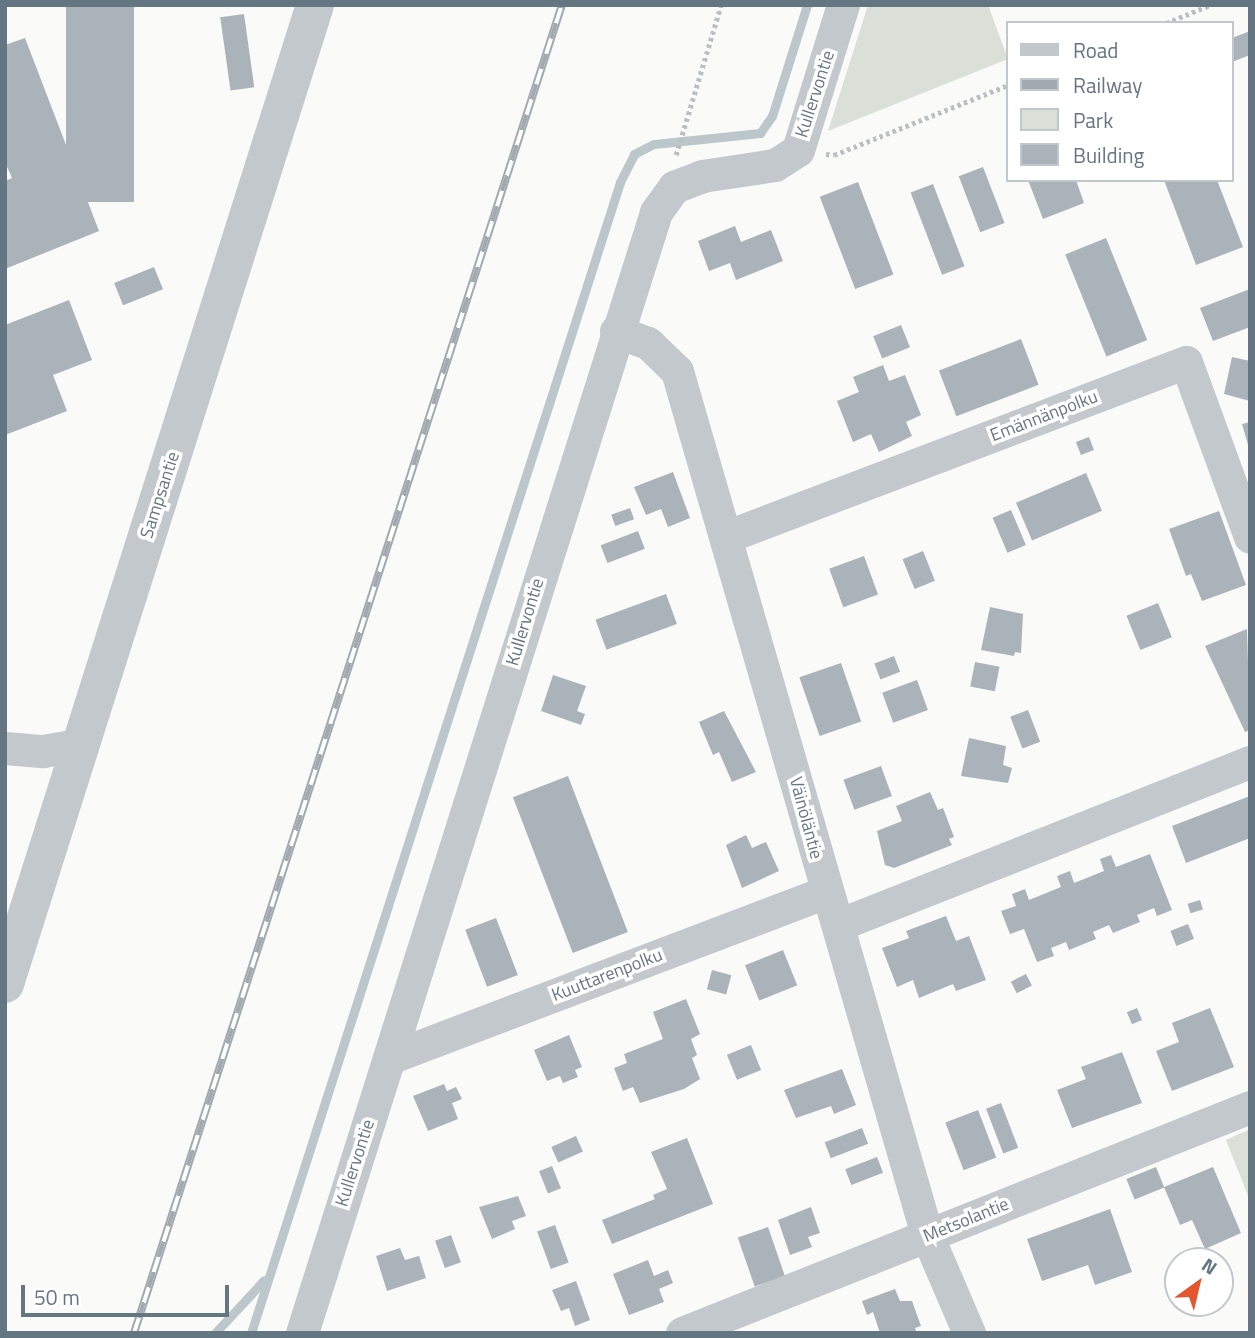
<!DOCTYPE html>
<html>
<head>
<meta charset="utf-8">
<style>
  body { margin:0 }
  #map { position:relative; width:1255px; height:1338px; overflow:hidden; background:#fafaf8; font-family:"Titillium Web",sans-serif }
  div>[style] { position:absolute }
  .green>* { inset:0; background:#dadfd7 }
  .stream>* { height:9px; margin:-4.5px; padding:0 4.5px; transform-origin:4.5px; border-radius:4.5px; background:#bbc7cb }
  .building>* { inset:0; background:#aab3b9; transform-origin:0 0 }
  .path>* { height:4.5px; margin-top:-2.25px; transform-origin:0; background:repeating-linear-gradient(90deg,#bbbfc2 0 3.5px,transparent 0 7px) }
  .minor>* { height:33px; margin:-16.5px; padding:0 16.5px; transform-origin:16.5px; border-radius:16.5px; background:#c3c8cc }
  .tertiary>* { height:38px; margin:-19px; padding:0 19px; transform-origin:19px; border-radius:19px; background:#c3c8cc }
  .rail>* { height:8px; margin-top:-4px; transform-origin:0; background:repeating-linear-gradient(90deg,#fff 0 16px,#a2aab0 0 32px); box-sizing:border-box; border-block:2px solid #a2aab0 }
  span { translate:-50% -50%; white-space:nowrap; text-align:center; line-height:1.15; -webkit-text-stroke:7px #fff; paint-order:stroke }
  .street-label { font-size:18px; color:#657683 }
  .frame { position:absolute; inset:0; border:7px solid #657683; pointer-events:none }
  .legend { position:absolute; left:1006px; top:21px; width:228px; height:161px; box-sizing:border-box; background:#fff; border:2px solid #c1c8cd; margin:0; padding:9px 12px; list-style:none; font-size:21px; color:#657683 }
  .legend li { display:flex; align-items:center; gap:14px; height:35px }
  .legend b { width:35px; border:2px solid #c1c8cd }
  .north { position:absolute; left:1164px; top:1247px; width:70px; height:70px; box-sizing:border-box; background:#fff; border:2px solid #c1c8cd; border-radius:50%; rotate:34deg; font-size:19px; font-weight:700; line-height:28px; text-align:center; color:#657683 }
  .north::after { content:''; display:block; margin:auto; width:24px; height:32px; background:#e4572e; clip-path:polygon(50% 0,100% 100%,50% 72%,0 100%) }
  .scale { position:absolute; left:21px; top:1285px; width:208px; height:32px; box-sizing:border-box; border:4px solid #657683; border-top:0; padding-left:9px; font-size:21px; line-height:24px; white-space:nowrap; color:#657683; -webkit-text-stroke:5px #fff; paint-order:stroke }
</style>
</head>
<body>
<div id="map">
  <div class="green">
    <div style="clip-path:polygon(868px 5px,988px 5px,1008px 59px,828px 131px)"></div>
    <div style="clip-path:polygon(1248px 1130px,1250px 1134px,1250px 1201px,1226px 1140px)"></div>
  </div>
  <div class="stream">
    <div style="left:215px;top:1333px;width:72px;rotate:-47.2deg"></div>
    <div style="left:251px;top:1333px;width:1209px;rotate:-72.22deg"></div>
    <div style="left:620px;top:182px;width:31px;rotate:-63deg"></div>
    <div style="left:634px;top:154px;width:22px;rotate:-27deg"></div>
    <div style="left:654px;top:144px;width:107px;rotate:-5.9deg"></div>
    <div style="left:760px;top:133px;width:21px;rotate:-55deg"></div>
    <div style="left:772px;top:116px;width:116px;rotate:-72.5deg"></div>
  </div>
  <div class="building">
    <div style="left:66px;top:5px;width:68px;height:197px"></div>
    <div style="left:244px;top:14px;width:74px;height:24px;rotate:82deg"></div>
    <div style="clip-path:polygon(1250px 31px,1250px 55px,1232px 62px,1232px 38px)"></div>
    <div style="clip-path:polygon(25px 38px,99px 231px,5px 269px,5px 181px,12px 178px,5px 162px,5px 45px)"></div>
    <div style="left:983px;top:167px;width:60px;height:26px;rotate:69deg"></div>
    <div style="clip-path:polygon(1028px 180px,1076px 180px,1084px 203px,1043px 219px)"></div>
    <div style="clip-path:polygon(1164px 180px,1217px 180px,1243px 247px,1196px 265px)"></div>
    <div style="left:858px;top:182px;width:99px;height:41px;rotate:69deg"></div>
    <div style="left:933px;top:184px;width:88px;height:24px;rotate:69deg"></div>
    <div style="clip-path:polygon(735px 226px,741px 242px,771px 230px,783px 261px,736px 280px,730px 263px,709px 271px,698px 241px)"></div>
    <div style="left:1106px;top:238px;width:110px;height:44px;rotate:68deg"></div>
    <div style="left:154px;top:267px;width:24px;height:43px;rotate:68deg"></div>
    <div style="clip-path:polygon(1250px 289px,1250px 327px,1213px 341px,1200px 308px)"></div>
    <div style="clip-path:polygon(69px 300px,92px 360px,53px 375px,67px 411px,5px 435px,5px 325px)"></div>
    <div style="left:901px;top:325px;width:24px;height:30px;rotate:68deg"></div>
    <div style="left:1021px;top:339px;width:49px;height:88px;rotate:69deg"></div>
    <div style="clip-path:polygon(1232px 357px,1250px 361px,1250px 401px,1224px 394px)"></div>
    <div style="clip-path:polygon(883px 365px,889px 381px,905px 375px,921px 415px,906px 422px,912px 436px,879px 452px,871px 434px,853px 442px,837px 401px,859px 392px,853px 377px)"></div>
    <div style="clip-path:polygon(1250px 422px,1250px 444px,1248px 445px,1242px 424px)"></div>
    <div style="left:1089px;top:437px;width:14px;height:14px;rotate:69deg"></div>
    <div style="clip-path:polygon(673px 472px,690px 518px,668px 527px,661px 509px,646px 515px,634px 487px)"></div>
    <div style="left:1086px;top:473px;width:41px;height:76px;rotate:67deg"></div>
    <div style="left:630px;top:508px;width:12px;height:20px;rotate:70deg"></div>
    <div style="left:1011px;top:510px;width:38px;height:20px;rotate:67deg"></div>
    <div style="clip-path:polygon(1219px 511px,1246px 585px,1202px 601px,1191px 574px,1186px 576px,1169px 529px)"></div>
    <div style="left:638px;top:531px;width:19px;height:40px;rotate:69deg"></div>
    <div style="left:923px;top:551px;width:32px;height:22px;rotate:68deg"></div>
    <div style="left:864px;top:556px;width:41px;height:37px;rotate:70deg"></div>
    <div style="left:666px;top:594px;width:32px;height:75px;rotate:70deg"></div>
    <div style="left:1158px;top:603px;width:37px;height:34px;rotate:68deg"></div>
    <div style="clip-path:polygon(990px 607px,1023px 614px,1021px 653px,1015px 652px,1014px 656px,981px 650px)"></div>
    <div style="clip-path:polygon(1247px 629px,1250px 730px,1245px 732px,1205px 646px)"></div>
    <div style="left:894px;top:656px;width:17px;height:21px;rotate:69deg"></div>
    <div style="left:975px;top:662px;width:25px;height:25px;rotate:11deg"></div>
    <div style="left:841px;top:663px;width:62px;height:44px;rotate:71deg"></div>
    <div style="clip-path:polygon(553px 675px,586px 686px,577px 711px,585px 714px,581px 725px,541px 711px)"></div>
    <div style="left:917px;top:680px;width:32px;height:37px;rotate:70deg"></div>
    <div style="left:1028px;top:710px;width:34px;height:19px;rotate:69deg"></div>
    <div style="clip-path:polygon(724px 711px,756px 772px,732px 782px,719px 752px,713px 755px,699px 722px)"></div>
    <div style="clip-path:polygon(969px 738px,1006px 746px,1003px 765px,1012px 768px,1008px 783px,961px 776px)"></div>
    <div style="left:881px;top:766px;width:32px;height:40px;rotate:70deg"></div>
    <div style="left:568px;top:776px;width:167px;height:59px;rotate:69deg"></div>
    <div style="clip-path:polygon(930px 792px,938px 810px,943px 808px,954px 837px,949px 839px,952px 845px,894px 868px,885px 865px,877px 831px,902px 821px,896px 806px)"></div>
    <div style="clip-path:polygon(1250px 796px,1250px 838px,1186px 863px,1172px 826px)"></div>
    <div style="clip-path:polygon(746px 835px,752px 848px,766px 842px,779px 871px,742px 888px,726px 845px)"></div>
    <div style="clip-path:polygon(1150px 854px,1172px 910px,1157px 916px,1154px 908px,1137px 915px,1140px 922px,1113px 933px,1109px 925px,1093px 932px,1096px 939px,1069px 950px,1066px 942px,1051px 948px,1054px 956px,1037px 962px,1024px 929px,1010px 934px,1001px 911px,1016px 906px,1012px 894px,1025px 889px,1029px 900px,1061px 887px,1057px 876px,1070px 871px,1074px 883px,1104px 871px,1100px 859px,1111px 855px,1116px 867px)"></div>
    <div style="left:1200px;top:900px;width:10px;height:13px;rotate:73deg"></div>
    <div style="clip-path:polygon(946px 916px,956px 941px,969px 936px,986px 980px,956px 991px,953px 984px,919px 998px,913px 980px,897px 987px,882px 948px,909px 938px,906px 931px)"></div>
    <div style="left:496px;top:918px;width:61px;height:33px;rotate:69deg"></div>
    <div style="left:1188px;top:924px;width:16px;height:19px;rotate:68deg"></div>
    <div style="left:783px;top:950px;width:38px;height:41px;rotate:68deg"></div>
    <div style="left:712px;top:970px;width:20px;height:20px;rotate:15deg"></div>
    <div style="left:1026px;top:974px;width:13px;height:17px;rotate:63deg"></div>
    <div style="clip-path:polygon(686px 999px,700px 1034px,691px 1039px,697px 1055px,692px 1058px,700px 1079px,684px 1089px,640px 1103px,633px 1087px,623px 1091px,614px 1068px,627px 1063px,624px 1054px,663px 1039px,653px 1012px)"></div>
    <div style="left:1137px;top:1008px;width:13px;height:11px;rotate:67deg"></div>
    <div style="clip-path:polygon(1210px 1008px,1234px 1067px,1172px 1091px,1156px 1051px,1179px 1042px,1172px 1023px)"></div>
    <div style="clip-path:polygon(569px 1035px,582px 1067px,575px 1070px,578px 1077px,563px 1083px,560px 1076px,547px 1081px,534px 1050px)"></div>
    <div style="left:751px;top:1045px;width:27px;height:26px;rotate:68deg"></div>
    <div style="clip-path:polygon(1122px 1052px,1142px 1103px,1072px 1128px,1057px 1090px,1086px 1079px,1081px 1067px)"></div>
    <div style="clip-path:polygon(842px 1069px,856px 1105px,834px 1114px,831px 1106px,796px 1118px,784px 1090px)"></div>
    <div style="clip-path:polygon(444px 1084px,447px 1091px,456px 1087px,462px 1099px,452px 1103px,458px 1119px,428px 1131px,413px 1096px)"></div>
    <div style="left:1001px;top:1103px;width:48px;height:16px;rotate:69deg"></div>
    <div style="left:978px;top:1110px;width:51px;height:35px;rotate:69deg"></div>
    <div style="left:862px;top:1128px;width:17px;height:40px;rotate:69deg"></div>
    <div style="left:576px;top:1136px;width:17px;height:27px;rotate:66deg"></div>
    <div style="clip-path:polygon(687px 1138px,713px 1204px,612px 1244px,602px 1220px,655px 1199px,653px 1195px,667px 1189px,651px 1152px)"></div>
    <div style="left:877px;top:1157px;width:17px;height:34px;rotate:69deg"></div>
    <div style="left:552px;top:1166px;width:24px;height:14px;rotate:68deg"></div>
    <div style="left:1156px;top:1167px;width:22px;height:32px;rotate:68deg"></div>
    <div style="clip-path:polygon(1213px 1167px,1241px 1233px,1205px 1249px,1192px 1220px,1180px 1225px,1164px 1187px)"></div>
    <div style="clip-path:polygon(518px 1196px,526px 1216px,512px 1221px,515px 1229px,492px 1239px,479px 1207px)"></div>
    <div style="clip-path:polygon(811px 1207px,820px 1233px,808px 1237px,812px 1247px,790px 1255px,778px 1220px)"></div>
    <div style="clip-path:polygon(1110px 1209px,1132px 1272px,1095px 1285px,1088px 1265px,1042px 1281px,1027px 1239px)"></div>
    <div style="left:555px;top:1225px;width:40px;height:19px;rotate:70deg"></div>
    <div style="left:768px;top:1227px;width:52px;height:32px;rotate:71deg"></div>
    <div style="left:451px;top:1235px;width:29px;height:17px;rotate:70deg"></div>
    <div style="clip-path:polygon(400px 1248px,405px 1260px,419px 1256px,426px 1278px,387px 1291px,376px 1256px)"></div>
    <div style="clip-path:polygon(648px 1260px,654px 1276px,668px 1270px,673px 1283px,659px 1289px,664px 1302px,629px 1315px,613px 1274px)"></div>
    <div style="clip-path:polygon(576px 1281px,590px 1320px,575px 1326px,569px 1308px,561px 1311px,552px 1290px)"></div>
    <div style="clip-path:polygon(895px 1289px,900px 1301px,912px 1301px,921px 1326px,915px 1328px,917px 1333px,880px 1333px,873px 1312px,867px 1315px,862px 1301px)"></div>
  </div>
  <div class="path">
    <div style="left:1166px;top:23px;width:48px;rotate:-22.2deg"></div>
    <div style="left:826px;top:154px;width:8px;rotate:7deg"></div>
    <div style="left:834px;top:155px;width:188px;rotate:-21.9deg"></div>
    <div style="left:676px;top:155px;width:157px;rotate:-73.3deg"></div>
  </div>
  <div class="minor">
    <div style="left:616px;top:331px;width:34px;rotate:21deg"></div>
    <div style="left:648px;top:343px;width:40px;rotate:44deg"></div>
    <div style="left:677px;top:371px;width:899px;rotate:73.86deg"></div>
    <div style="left:927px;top:1235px;width:107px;rotate:66.8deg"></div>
    <div style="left:728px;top:536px;width:490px;rotate:-20.8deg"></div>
    <div style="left:1186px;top:362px;width:186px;rotate:69.9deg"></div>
    <div style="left:5px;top:748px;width:38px;rotate:5deg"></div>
    <div style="left:43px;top:751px;width:39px;rotate:-10deg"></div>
    <div style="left:838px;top:925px;width:443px;rotate:-21.6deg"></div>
    <div style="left:389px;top:1058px;width:467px;rotate:-20.8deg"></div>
    <div style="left:302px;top:1333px;width:1176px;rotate:-72.47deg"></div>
    <div style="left:656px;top:212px;width:31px;rotate:-54deg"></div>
    <div style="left:674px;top:187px;width:30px;rotate:-21deg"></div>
    <div style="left:702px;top:176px;width:74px;rotate:-8.6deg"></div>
    <div style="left:775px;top:165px;width:27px;rotate:-33deg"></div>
    <div style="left:798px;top:150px;width:152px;rotate:-72.8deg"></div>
    <div style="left:682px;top:1333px;width:611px;rotate:-21.7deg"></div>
  </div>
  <div class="tertiary">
    <div style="left:5px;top:984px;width:1027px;rotate:-72.43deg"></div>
  </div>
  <div class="rail">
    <div style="left:134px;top:1333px;width:1395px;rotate:-72.14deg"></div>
  </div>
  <div class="street-label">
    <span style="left:815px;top:94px;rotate:-72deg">Kullervontie</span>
    <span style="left:1044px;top:416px;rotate:-21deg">Emännänpolku</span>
    <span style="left:160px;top:495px;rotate:-72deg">Sampsantie</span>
    <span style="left:525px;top:622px;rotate:-73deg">Kullervontie</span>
    <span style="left:806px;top:818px;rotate:75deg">Väinöläntie</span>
    <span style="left:607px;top:975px;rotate:-21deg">Kuuttarenpolku</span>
    <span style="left:355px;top:1163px;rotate:-72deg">Kullervontie</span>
    <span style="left:966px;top:1220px;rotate:-22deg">Metsolantie</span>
  </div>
  <div class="frame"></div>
  <ul class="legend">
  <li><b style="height:9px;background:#c3c8cc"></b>Road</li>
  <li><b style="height:9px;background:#a2aab0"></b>Railway</li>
  <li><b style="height:19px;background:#dadfd7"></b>Park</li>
  <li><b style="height:19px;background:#aab3b9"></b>Building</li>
  </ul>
  <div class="north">N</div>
  <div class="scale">50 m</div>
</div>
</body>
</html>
